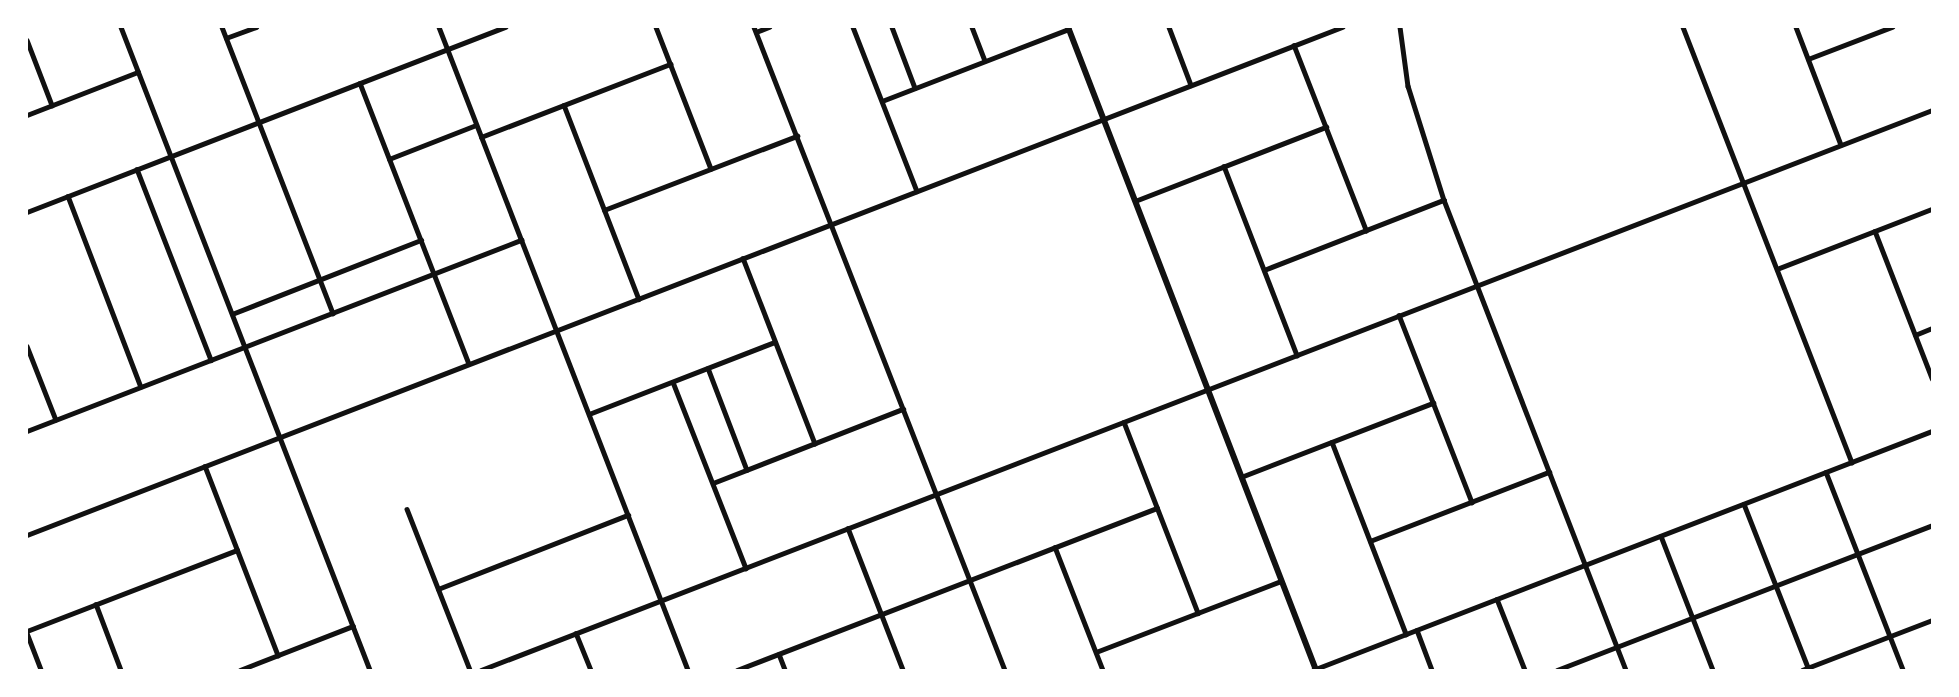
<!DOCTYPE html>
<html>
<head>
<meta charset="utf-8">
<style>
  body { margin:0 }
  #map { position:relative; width:1959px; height:697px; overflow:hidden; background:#fff; font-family:Mulish,sans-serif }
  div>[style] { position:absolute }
  .minor>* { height:4.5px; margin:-2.25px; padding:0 2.25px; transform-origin:2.25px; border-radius:2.25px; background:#111 }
  .tertiary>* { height:6px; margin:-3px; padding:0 3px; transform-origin:3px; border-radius:3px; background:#111 }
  span { translate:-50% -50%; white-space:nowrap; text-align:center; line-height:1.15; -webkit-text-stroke:4.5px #fff; paint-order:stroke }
  .frame { position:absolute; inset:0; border:28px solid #fff; pointer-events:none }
</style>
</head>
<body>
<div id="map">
  <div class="minor">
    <div style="left:121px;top:27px;width:690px;rotate:68.83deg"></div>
    <div style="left:222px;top:27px;width:307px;rotate:68.8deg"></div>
    <div style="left:439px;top:27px;width:690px;rotate:68.83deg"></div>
    <div style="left:656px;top:27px;width:152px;rotate:68.8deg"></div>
    <div style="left:754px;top:27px;width:690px;rotate:68.68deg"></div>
    <div style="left:853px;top:27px;width:176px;rotate:68.7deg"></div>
    <div style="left:892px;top:27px;width:65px;rotate:69.3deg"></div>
    <div style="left:972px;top:27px;width:36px;rotate:69deg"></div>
    <div style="left:1169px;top:27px;width:62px;rotate:69.2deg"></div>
    <div style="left:1400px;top:27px;width:60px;rotate:82.3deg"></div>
    <div style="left:1408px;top:86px;width:120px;rotate:72.5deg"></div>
    <div style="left:1444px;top:200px;width:504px;rotate:68.83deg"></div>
    <div style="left:1683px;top:27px;width:467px;rotate:68.8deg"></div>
    <div style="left:1796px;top:27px;width:126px;rotate:69.1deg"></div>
    <div style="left:756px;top:32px;width:14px;rotate:-21deg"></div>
    <div style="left:226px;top:38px;width:32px;rotate:-20deg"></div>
    <div style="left:27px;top:40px;width:70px;rotate:69deg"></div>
    <div style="left:1294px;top:45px;width:199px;rotate:68.7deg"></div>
    <div style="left:1808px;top:59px;width:90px;rotate:-20.9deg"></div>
    <div style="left:360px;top:83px;width:301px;rotate:68.8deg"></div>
    <div style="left:882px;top:101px;width:200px;rotate:-21.1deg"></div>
    <div style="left:564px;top:105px;width:208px;rotate:68.9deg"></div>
    <div style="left:27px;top:115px;width:119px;rotate:-21.2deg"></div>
    <div style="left:481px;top:137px;width:203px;rotate:-21.1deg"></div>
    <div style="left:389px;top:159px;width:93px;rotate:-21.3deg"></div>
    <div style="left:1224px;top:166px;width:203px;rotate:68.9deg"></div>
    <div style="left:137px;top:169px;width:205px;rotate:68.8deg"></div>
    <div style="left:68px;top:196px;width:204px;rotate:69.1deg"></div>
    <div style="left:1135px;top:201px;width:205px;rotate:-21.2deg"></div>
    <div style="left:604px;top:210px;width:207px;rotate:-21deg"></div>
    <div style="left:27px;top:212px;width:513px;rotate:-21.16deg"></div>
    <div style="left:1875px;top:231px;width:158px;rotate:68.8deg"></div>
    <div style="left:743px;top:258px;width:199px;rotate:68.8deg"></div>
    <div style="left:1777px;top:269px;width:166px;rotate:-21.2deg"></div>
    <div style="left:1264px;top:270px;width:193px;rotate:-21.3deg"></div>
    <div style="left:232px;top:314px;width:203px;rotate:-21.4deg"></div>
    <div style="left:1399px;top:315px;width:201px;rotate:68.7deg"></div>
    <div style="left:1915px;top:335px;width:18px;rotate:-22deg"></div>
    <div style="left:27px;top:346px;width:79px;rotate:68.6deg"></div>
    <div style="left:708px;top:368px;width:109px;rotate:69.1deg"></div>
    <div style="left:673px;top:382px;width:200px;rotate:68.6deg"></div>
    <div style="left:589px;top:414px;width:199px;rotate:-21.2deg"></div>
    <div style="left:1124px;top:422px;width:205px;rotate:68.8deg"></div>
    <div style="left:27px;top:431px;width:530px;rotate:-21.14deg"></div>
    <div style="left:1332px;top:442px;width:206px;rotate:68.9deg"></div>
    <div style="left:205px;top:466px;width:203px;rotate:68.9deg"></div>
    <div style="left:1826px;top:472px;width:212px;rotate:68.7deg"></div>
    <div style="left:1241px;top:477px;width:206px;rotate:-21.1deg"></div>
    <div style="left:713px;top:483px;width:204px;rotate:-21.3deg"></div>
    <div style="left:1744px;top:504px;width:178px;rotate:68.6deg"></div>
    <div style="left:407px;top:509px;width:173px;rotate:68.6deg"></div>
    <div style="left:848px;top:528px;width:152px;rotate:68.8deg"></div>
    <div style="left:27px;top:535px;width:1410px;rotate:-21.12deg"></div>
    <div style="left:1661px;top:536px;width:144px;rotate:68.8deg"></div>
    <div style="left:1370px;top:541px;width:192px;rotate:-21.1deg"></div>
    <div style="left:1055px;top:547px;width:132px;rotate:68.7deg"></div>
    <div style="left:438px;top:589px;width:204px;rotate:-21.3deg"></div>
    <div style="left:1497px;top:599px;width:76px;rotate:68.5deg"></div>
    <div style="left:96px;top:604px;width:71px;rotate:69.3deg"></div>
    <div style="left:1417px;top:630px;width:43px;rotate:69.4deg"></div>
    <div style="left:27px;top:631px;width:225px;rotate:-21.1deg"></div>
    <div style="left:27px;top:633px;width:40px;rotate:69deg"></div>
    <div style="left:576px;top:633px;width:40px;rotate:68deg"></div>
    <div style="left:1096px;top:652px;width:198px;rotate:-21deg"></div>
    <div style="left:779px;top:654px;width:17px;rotate:69deg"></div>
    <div style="left:240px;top:670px;width:121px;rotate:-21.3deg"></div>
    <div style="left:481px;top:670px;width:1555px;rotate:-21.1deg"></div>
    <div style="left:737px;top:670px;width:450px;rotate:-21.1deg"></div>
    <div style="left:1313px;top:670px;width:664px;rotate:-21.11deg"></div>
    <div style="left:1557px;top:670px;width:402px;rotate:-21.1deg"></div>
    <div style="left:1802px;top:670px;width:139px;rotate:-21deg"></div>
  </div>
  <div class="tertiary">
    <div style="left:1068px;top:27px;width:689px;rotate:68.91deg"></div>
  </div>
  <div class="frame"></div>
</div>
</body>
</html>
